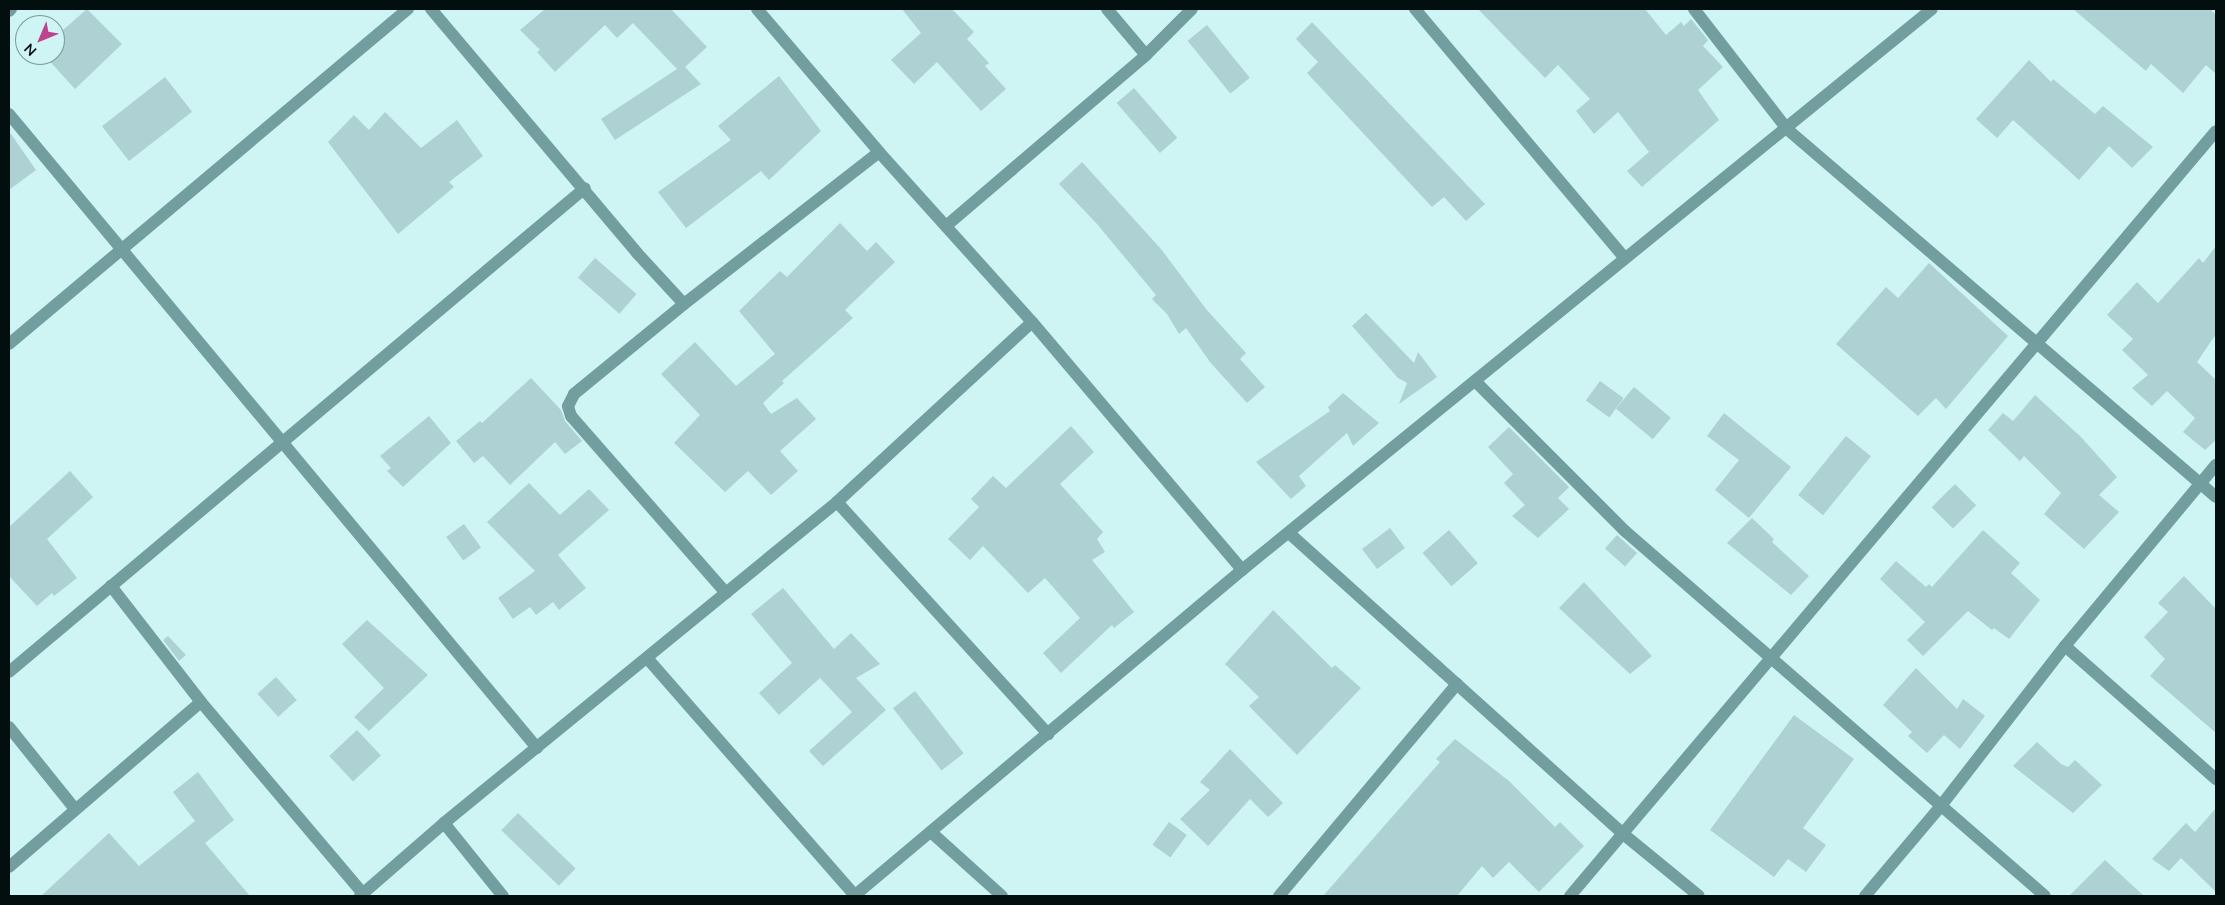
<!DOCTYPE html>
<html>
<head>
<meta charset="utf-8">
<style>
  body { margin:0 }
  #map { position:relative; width:2225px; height:905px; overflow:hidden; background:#cff4f4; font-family:Mulish,sans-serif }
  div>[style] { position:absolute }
  .building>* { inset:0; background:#aed2d3; transform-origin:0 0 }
  .minor>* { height:12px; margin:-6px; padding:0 6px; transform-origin:6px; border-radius:6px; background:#739e9f }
  .tertiary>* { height:12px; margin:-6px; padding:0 6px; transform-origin:6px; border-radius:6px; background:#739e9f }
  span { translate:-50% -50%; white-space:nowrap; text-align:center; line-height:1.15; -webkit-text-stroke:4.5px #cff4f4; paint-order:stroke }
  .frame { position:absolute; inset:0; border:10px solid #030e0f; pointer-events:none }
  .north { position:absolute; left:15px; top:15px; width:50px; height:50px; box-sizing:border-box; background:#cff4f4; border:1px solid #7d9898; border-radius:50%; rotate:225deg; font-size:14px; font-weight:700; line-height:20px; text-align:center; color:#030e0f }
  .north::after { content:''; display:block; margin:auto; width:18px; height:22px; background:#c0418e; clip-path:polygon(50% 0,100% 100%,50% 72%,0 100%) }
</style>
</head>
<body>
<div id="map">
  <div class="building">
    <div style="clip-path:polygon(87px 9px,122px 44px,75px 89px,44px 55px,55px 55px,55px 37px)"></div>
    <div style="clip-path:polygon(545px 9px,671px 9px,707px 47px,685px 67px,701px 84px,615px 140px,601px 119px,677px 69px,633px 23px,617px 38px,605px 25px,555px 72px,537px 52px,540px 50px,520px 30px)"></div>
    <div style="clip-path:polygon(902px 9px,952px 9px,974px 32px,967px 39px,989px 63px,985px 66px,1006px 89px,981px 111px,937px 62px,914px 84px,891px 60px,921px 33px)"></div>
    <div style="clip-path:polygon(1478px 9px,1645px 9px,1666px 35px,1681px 22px,1684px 26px,1691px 19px,1708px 40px,1703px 46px,1723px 67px,1698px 90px,1719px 120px,1642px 187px,1627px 171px,1649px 152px,1618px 112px,1594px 134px,1576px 111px,1590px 99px,1558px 65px,1545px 78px)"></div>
    <div style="clip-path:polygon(2073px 9px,2210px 9px,2216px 15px,2216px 74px,2206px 65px,2183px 93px,2151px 64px,2146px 71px)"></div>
    <div style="clip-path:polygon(1312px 22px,1485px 204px,1466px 221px,1444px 197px,1432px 207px,1307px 73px,1318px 62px,1296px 39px)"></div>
    <div style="left:1207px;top:25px;width:68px;height:25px;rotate:51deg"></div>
    <div style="clip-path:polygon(2029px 60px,2051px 82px,2053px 79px,2095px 114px,2103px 106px,2153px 147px,2132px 168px,2109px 146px,2079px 180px,2013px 120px,1997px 138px,1976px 119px)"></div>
    <div style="clip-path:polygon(779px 76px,821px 131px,769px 180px,761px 171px,686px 228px,658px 192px,731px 140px,718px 126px)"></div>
    <div style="left:165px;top:77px;width:44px;height:80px;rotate:52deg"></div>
    <div style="left:1134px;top:88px;width:66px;height:23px;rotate:49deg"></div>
    <div style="clip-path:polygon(385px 112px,421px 148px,457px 120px,483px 156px,449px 182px,454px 187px,398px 234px,328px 142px,354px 115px,369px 130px)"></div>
    <div style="clip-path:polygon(9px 131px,36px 170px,9px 190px)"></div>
    <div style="clip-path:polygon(1082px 162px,1161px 249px,1206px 309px,1246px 353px,1240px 359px,1265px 387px,1247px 403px,1210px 362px,1186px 328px,1179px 334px,1167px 314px,1152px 299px,1156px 295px,1097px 224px,1059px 184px)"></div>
    <div style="clip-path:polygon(840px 223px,867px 251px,876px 242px,895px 262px,845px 310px,853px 318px,782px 381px,784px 383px,763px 403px,771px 414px,797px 398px,816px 419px,780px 451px,798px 471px,771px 495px,748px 471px,725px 492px,674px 443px,700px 415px,661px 374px,695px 342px,736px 386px,775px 354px,739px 311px,780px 271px,787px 277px)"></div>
    <div style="clip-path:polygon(2216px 246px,2216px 334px,2197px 362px,2216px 380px,2216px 440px,2205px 450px,2183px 432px,2195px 418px,2167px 391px,2152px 406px,2132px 388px,2148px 375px,2122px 350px,2133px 339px,2107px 315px,2137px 282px,2158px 303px,2199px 258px,2203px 263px)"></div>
    <div style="left:595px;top:258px;width:55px;height:26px;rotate:41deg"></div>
    <div style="clip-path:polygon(1929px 263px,2008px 336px,1946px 409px,1936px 398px,1918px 416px,1836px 344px,1886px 287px,1898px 298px)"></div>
    <div style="clip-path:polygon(1366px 313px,1414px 363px,1418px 352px,1437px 377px,1399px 404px,1407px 383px,1398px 378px,1352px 326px)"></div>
    <div style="clip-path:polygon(531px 378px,561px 410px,565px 421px,582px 441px,565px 454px,555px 442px,510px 485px,483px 456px,474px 463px,456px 441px,480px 421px,482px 423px)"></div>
    <div style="left:1600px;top:381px;width:29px;height:24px;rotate:36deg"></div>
    <div style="left:1634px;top:387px;width:48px;height:28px;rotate:40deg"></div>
    <div style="clip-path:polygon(1343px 393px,1379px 423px,1353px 446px,1347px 433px,1299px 476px,1306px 486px,1291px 499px,1256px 462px,1330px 411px,1328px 407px)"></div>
    <div style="clip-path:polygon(2035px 395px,2081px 437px,2117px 477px,2099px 495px,2119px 512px,2084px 549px,2044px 514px,2061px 493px,2024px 456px,2020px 461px,1988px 430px,2003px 413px,2013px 421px)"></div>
    <div style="clip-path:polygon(1724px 413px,1791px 467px,1749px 518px,1715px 490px,1739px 460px,1707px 436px)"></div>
    <div style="clip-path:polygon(429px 416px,451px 443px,403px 487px,387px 471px,391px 468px,380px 456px)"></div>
    <div style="clip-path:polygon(1071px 426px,1094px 452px,1060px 484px,1103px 532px,1097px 539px,1105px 552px,1092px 560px,1134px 612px,1114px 628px,1112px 625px,1061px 673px,1043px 653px,1080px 618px,1045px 578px,1028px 593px,983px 546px,970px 560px,948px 539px,979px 507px,971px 499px,993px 476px,1006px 488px)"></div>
    <div style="clip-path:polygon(1509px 427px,1569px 487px,1558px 498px,1569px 509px,1538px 538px,1512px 516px,1525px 505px,1504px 483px,1513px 474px,1488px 447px)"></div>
    <div style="left:1846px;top:436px;width:32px;height:76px;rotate:39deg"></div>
    <div style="clip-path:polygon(70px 471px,93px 497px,47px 539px,77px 578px,54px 596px,52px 593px,37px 606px,9px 576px,9px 527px)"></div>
    <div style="clip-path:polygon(529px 483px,560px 515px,589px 489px,609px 510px,558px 555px,586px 588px,559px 610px,553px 602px,536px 615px,530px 607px,513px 619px,498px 598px,535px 571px,487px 522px)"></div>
    <div style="left:1955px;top:484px;width:30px;height:33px;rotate:45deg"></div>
    <div style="clip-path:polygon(1752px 518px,1774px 539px,1772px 542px,1809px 576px,1791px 595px,1727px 543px)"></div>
    <div style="left:464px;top:524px;width:29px;height:22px;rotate:54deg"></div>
    <div style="left:1390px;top:528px;width:25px;height:35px;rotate:53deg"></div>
    <div style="left:1449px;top:530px;width:44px;height:35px;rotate:49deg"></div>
    <div style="clip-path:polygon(1983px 530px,2020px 563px,2011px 573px,2040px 600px,2009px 639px,1994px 628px,1992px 630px,1968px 611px,1923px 656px,1907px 640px,1925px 622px,1880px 579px,1896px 561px,1926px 587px,1929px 584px,1932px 587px)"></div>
    <div style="left:1617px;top:535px;width:27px;height:18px;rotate:42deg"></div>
    <div style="clip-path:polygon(2184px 576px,2216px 609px,2216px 733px,2150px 676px,2165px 659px,2144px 637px,2168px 612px,2158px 603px)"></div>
    <div style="clip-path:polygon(1584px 582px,1652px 656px,1630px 674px,1559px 608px)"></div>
    <div style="clip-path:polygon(783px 588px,834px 649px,851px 633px,880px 664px,856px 678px,886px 710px,823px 766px,809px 751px,852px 712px,820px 678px,779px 715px,759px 693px,792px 663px,751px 614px)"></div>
    <div style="clip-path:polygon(1273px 610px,1332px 668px,1335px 665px,1361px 688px,1297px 755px,1249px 706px,1259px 697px,1225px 664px)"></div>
    <div style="clip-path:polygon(367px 620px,428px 675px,369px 731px,354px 717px,384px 688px,342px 644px)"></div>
    <div style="clip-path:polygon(168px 636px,186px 655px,179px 661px,163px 640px)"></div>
    <div style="clip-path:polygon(1916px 668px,1957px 709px,1963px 699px,1985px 716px,1960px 749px,1944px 735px,1927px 753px,1908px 736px,1912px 732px,1883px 705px)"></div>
    <div style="left:276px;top:677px;width:31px;height:25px;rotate:48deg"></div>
    <div style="left:915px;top:691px;width:79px;height:28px;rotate:52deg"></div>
    <div style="clip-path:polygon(1794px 715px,1854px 759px,1803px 828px,1826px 845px,1806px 872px,1788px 859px,1774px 877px,1710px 830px)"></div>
    <div style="left:357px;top:730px;width:35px;height:38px;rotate:47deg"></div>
    <div style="clip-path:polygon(1455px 739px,1509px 781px,1555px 827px,1560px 822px,1584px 846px,1539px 892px,1509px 862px,1493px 878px,1482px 866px,1457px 896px,1323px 896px,1440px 762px,1436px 759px)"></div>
    <div style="clip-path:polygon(2037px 742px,2061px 764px,2068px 767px,2075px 760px,2102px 785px,2073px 813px,2013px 766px)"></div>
    <div style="clip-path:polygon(1230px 749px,1283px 803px,1268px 817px,1250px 799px,1208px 846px,1180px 819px,1210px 790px,1200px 782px)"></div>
    <div style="clip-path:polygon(198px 772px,234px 820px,205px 843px,250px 896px,41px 896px,109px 833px,139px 866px,195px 821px,173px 792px)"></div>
    <div style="clip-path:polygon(2216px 808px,2216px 892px,2181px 858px,2169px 871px,2152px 859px,2186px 823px,2195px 832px)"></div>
    <div style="left:518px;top:813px;width:80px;height:24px;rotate:44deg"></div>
    <div style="left:1169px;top:822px;width:22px;height:28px;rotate:36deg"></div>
    <div style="clip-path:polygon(2105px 860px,2144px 896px,2069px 896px)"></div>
  </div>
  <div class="minor">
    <div style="left:431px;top:9px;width:319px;rotate:49.8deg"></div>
    <div style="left:637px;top:253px;width:69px;rotate:47.3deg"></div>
    <div style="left:757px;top:9px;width:188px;rotate:49.5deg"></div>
    <div style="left:879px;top:152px;width:229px;rotate:48deg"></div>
    <div style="left:1032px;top:322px;width:325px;rotate:49.7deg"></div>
    <div style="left:1107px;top:9px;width:60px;rotate:49.7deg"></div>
    <div style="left:1415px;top:9px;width:326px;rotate:49.9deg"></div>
    <div style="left:1694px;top:9px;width:152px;rotate:52.2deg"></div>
    <div style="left:1787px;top:129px;width:565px;rotate:40.62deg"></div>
    <div style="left:9px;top:11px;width:3px;rotate:-45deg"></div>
    <div style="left:9px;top:114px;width:825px;rotate:50.21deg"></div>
    <div style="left:946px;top:226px;width:263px;rotate:-40.5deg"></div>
    <div style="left:1146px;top:55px;width:65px;rotate:-45deg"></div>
    <div style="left:9px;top:344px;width:521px;rotate:-40.02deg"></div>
    <div style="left:1475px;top:381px;width:212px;rotate:45deg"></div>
    <div style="left:1625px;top:531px;width:556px;rotate:40.99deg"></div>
    <div style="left:837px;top:502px;width:314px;rotate:47.7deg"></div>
    <div style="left:1289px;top:533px;width:448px;rotate:42deg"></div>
    <div style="left:1622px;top:833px;width:99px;rotate:39.3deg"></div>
    <div style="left:726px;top:593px;width:235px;rotate:-131.2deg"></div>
    <div style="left:571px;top:416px;width:10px;rotate:-107deg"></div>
    <div style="left:568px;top:406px;width:13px;rotate:-63deg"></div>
    <div style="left:574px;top:394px;width:142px;rotate:-39.3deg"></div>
    <div style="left:684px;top:304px;width:247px;rotate:-37.9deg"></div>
    <div style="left:2065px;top:646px;width:201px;rotate:41.4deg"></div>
    <div style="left:647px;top:658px;width:316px;rotate:48.8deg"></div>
    <div style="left:9px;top:672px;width:752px;rotate:-40.04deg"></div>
    <div style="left:201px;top:702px;width:251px;rotate:49.8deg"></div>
    <div style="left:9px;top:727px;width:105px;rotate:51.2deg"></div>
    <div style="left:444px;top:823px;width:94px;rotate:51.1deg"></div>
    <div style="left:932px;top:833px;width:94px;rotate:42deg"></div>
    <div style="left:9px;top:867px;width:253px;rotate:-40.7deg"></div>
    <div style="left:201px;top:702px;width:147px;rotate:-127.8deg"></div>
    <div style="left:360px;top:896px;width:111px;rotate:-41deg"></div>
    <div style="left:444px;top:823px;width:507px;rotate:-39.24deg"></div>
    <div style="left:837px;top:502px;width:265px;rotate:-42.7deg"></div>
    <div style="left:1279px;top:896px;width:277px;rotate:-50deg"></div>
    <div style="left:1570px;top:896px;width:1001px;rotate:-49.82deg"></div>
    <div style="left:1865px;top:896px;width:116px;rotate:-49.9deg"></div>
    <div style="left:1940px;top:807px;width:204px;rotate:-52.2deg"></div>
    <div style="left:2065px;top:646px;width:236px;rotate:-50.2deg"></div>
  </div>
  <div class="tertiary">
    <div style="left:854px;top:896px;width:507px;rotate:-40.04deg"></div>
    <div style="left:1242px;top:570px;width:889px;rotate:-39.11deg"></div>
  </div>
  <div class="frame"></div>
  <div class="north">N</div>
</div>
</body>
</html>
